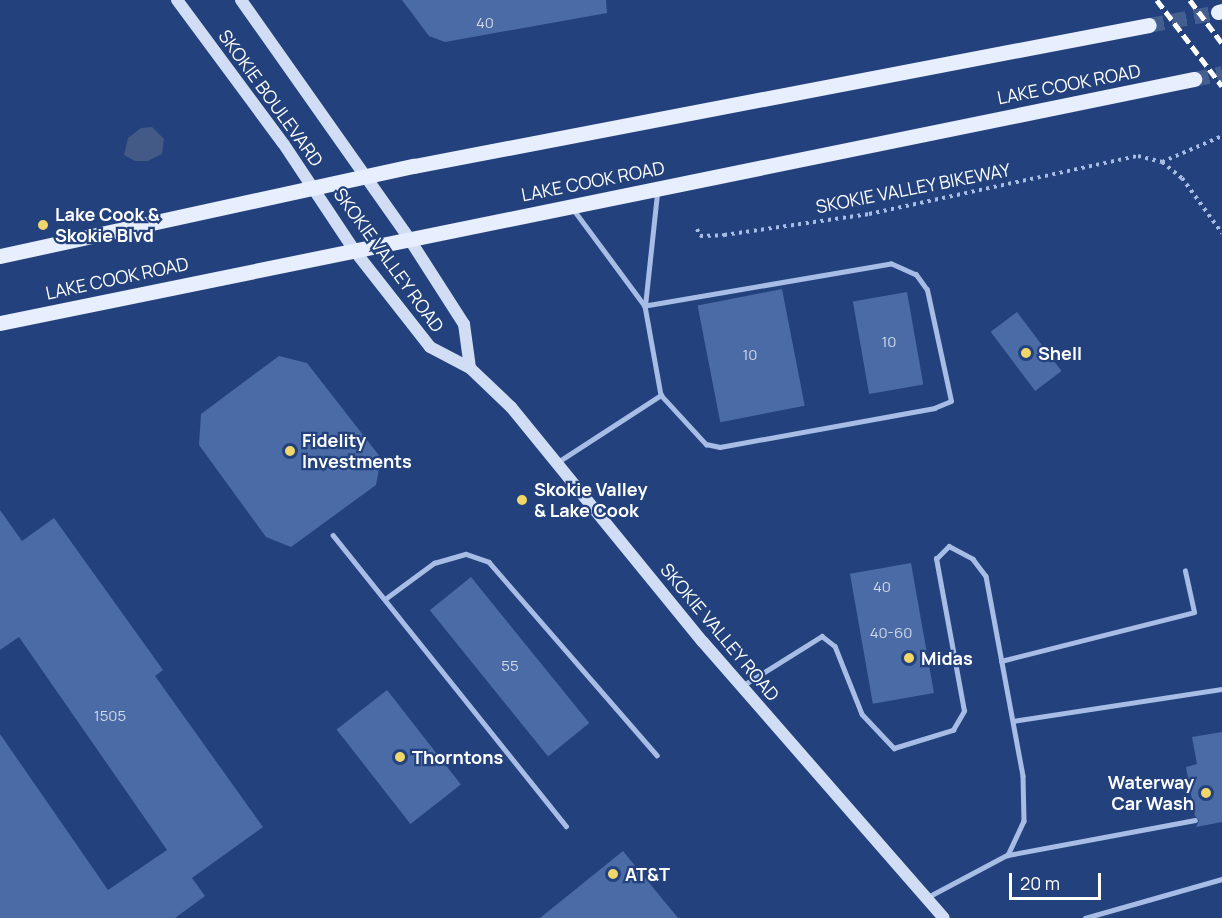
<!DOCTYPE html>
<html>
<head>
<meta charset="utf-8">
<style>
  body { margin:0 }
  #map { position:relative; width:1222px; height:918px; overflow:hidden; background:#23427d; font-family:Manrope,sans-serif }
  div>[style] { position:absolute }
  .water>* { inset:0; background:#435a86 }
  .building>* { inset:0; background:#4b6ba6; transform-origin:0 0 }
  .primary-tunnel>* { height:15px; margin-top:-7.5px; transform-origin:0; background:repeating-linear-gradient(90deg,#445e90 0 15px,transparent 0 23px) }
  .path>* { height:4px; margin-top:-2px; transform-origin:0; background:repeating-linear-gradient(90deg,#a7bde6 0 3px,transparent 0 7.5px) }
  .service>* { height:4.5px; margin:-2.25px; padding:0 2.25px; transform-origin:2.25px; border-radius:2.25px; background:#a7bde6 }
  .secondary>* { height:12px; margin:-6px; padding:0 6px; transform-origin:6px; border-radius:6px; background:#d0ddf5 }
  .primary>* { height:15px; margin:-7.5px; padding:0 7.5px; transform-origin:7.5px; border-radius:7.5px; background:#e7eefd }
  .rail>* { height:4.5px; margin-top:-2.25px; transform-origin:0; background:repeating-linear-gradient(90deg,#fff 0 10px,transparent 0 14.5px) }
  .dots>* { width:16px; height:16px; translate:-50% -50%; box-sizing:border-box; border:3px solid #23427d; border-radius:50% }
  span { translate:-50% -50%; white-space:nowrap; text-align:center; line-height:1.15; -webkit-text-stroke:4.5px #23427d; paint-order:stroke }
  .number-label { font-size:15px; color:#d2dae9 }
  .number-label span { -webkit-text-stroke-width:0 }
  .street-label { font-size:18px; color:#fff }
  .poi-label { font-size:18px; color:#fff; font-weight:700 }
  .left { translate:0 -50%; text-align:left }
  .right { translate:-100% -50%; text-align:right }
  .scale { position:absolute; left:1009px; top:873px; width:92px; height:27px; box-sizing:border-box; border:3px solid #fff; border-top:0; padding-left:8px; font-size:18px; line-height:21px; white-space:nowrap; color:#fff; -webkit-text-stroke:4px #23427d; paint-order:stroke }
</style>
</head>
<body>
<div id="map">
  <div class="water">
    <div style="clip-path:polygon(152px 127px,164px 139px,162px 154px,148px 161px,135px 161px,124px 155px,128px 138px,141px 128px)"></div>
  </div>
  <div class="building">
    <div style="clip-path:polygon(402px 0,606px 0,607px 13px,445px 42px,429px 36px)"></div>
    <div style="left:782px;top:289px;width:119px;height:86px;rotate:79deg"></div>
    <div style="left:907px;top:292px;width:94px;height:55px;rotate:80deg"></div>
    <div style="left:1017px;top:312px;width:74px;height:33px;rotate:53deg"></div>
    <div style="clip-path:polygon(279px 356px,307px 363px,381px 458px,376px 485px,291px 547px,266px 537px,199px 445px,201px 414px)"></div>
    <div style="clip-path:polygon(0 510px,22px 541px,54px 518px,163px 670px,155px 676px,263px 827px,192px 878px,205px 896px,175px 918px,0 918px,0 734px,108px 890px,167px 850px,19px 637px,0 650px)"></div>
    <div style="left:911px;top:563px;width:132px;height:62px;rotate:80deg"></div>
    <div style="left:471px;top:577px;width:188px;height:53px;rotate:51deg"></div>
    <div style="left:387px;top:690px;width:120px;height:64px;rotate:52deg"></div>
    <div style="clip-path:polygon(1222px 732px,1222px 822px,1196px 827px,1199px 820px,1195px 816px,1186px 767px,1197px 764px,1192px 737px)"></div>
    <div style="clip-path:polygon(623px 851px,678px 918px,540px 918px)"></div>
  </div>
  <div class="primary-tunnel">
    <div style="left:1149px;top:25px;width:70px;rotate:-10.7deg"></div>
    <div style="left:1194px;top:79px;width:29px;rotate:-12deg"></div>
  </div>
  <div class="path">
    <div style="left:1162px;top:162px;width:65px;rotate:-23.4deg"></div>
    <div style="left:697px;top:229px;width:8px;rotate:67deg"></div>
    <div style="left:700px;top:236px;width:24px;rotate:-2deg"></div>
    <div style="left:724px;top:235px;width:147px;rotate:-8.2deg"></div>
    <div style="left:869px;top:214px;width:275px;rotate:-12.2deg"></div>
    <div style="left:1138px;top:156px;width:25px;rotate:14deg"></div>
    <div style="left:1162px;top:162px;width:26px;rotate:39deg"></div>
    <div style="left:1182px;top:178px;width:68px;rotate:54deg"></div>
  </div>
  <div class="service">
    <div style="left:574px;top:210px;width:119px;rotate:53.5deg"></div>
    <div style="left:645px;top:306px;width:114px;rotate:-83.9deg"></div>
    <div style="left:558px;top:462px;width:123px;rotate:-33deg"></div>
    <div style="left:661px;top:395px;width:67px;rotate:47.4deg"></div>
    <div style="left:706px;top:444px;width:14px;rotate:12deg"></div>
    <div style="left:720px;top:447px;width:218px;rotate:-10.3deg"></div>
    <div style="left:934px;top:408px;width:18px;rotate:-22deg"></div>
    <div style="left:951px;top:401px;width:114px;rotate:-102.2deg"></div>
    <div style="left:927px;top:290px;width:19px;rotate:-126deg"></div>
    <div style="left:916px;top:275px;width:27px;rotate:-156deg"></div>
    <div style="left:891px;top:264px;width:250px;rotate:170.3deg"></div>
    <div style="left:645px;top:306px;width:90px;rotate:79.8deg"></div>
    <div style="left:333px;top:535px;width:373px;rotate:51.3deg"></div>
    <div style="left:385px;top:599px;width:61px;rotate:-36.3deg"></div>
    <div style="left:434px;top:563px;width:33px;rotate:-16deg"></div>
    <div style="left:466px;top:554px;width:24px;rotate:19deg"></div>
    <div style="left:489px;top:562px;width:256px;rotate:49deg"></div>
    <div style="left:1001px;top:661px;width:199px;rotate:-14.2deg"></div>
    <div style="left:1194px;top:612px;width:42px;rotate:-102.4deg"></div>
    <div style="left:742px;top:686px;width:94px;rotate:-32deg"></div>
    <div style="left:822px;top:636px;width:16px;rotate:38deg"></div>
    <div style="left:835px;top:646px;width:73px;rotate:68.3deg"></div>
    <div style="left:862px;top:714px;width:47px;rotate:46.7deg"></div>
    <div style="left:894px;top:748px;width:62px;rotate:-17deg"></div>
    <div style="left:953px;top:730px;width:22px;rotate:-60deg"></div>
    <div style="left:964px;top:711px;width:155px;rotate:-100.4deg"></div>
    <div style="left:936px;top:559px;width:18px;rotate:-45deg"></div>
    <div style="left:949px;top:546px;width:27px;rotate:28deg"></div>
    <div style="left:973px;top:559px;width:21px;rotate:53deg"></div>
    <div style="left:986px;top:576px;width:203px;rotate:79.5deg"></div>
    <div style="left:1023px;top:776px;width:45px;rotate:88.7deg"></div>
    <div style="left:1024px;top:821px;width:38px;rotate:115deg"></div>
    <div style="left:1008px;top:855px;width:89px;rotate:152deg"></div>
    <div style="left:1013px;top:721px;width:211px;rotate:-8.7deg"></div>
    <div style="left:1008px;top:855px;width:190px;rotate:-10.6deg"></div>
    <div style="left:1085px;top:918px;width:142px;rotate:-15.9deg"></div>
  </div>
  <div class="secondary">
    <div style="left:177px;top:0;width:178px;rotate:53.5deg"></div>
    <div style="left:283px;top:143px;width:128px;rotate:56.4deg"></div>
    <div style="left:354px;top:250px;width:123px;rotate:51.9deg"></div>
    <div style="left:430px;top:347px;width:45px;rotate:27.7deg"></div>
    <div style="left:470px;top:368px;width:57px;rotate:43.6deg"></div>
    <div style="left:511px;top:407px;width:303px;rotate:50.8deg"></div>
    <div style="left:703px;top:642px;width:366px;rotate:48.9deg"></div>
    <div style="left:241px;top:0;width:294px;rotate:54.8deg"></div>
    <div style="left:410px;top:240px;width:100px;rotate:57.3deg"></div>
    <div style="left:464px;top:324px;width:44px;rotate:82.2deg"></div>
  </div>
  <div class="primary">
    <div style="left:1218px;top:12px;width:4px;rotate:-14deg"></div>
    <div style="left:0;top:256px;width:424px;rotate:-12.3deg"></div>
    <div style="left:414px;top:166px;width:748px;rotate:-10.86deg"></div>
    <div style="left:0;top:323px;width:1219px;rotate:-11.55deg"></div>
  </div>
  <div class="rail">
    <div style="left:1157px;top:0;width:108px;rotate:52.9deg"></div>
    <div style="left:1190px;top:0;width:54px;rotate:53.3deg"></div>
  </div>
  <div class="dots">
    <div style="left:43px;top:225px;background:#f1d669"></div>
    <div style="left:1026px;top:353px;background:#f1d669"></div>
    <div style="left:290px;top:451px;background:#f1d669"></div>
    <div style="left:522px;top:500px;background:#f1d669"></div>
    <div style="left:909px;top:658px;background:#f1d669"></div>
    <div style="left:400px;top:757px;background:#f1d669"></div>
    <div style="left:1206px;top:793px;background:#f1d669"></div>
    <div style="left:613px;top:874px;background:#f1d669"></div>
  </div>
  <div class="number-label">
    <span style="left:485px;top:23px">40</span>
    <span style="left:889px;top:342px">10</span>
    <span style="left:750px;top:355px">10</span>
    <span style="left:882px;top:587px">40</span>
    <span style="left:891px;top:633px">40-60</span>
    <span style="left:510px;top:666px">55</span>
    <span style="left:110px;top:716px">1505</span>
  </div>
  <div class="street-label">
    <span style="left:1069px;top:84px;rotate:-11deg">LAKE COOK ROAD</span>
    <span style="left:271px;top:98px;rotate:54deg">SKOKIE BOULEVARD</span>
    <span style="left:593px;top:181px;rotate:-11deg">LAKE COOK ROAD</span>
    <span style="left:913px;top:188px;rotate:-11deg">SKOKIE VALLEY BIKEWAY</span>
    <span style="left:389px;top:260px;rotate:54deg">SKOKIE VALLEY ROAD</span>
    <span style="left:117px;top:278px;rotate:-12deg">LAKE COOK ROAD</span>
    <span style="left:720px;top:632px;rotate:50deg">SKOKIE VALLEY ROAD</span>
  </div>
  <div class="poi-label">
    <span class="left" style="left:55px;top:225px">Lake Cook &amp;<br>Skokie Blvd</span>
    <span class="left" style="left:1038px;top:353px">Shell</span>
    <span class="left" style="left:302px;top:451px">Fidelity<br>Investments</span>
    <span class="left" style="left:534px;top:500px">Skokie Valley<br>&amp; Lake Cook</span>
    <span class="left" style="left:921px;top:658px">Midas</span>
    <span class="left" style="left:412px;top:757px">Thorntons</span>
    <span class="right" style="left:1194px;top:793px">Waterway<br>Car Wash</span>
    <span class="left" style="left:625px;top:874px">AT&amp;T</span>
  </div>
  <div class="scale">20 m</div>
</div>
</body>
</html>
